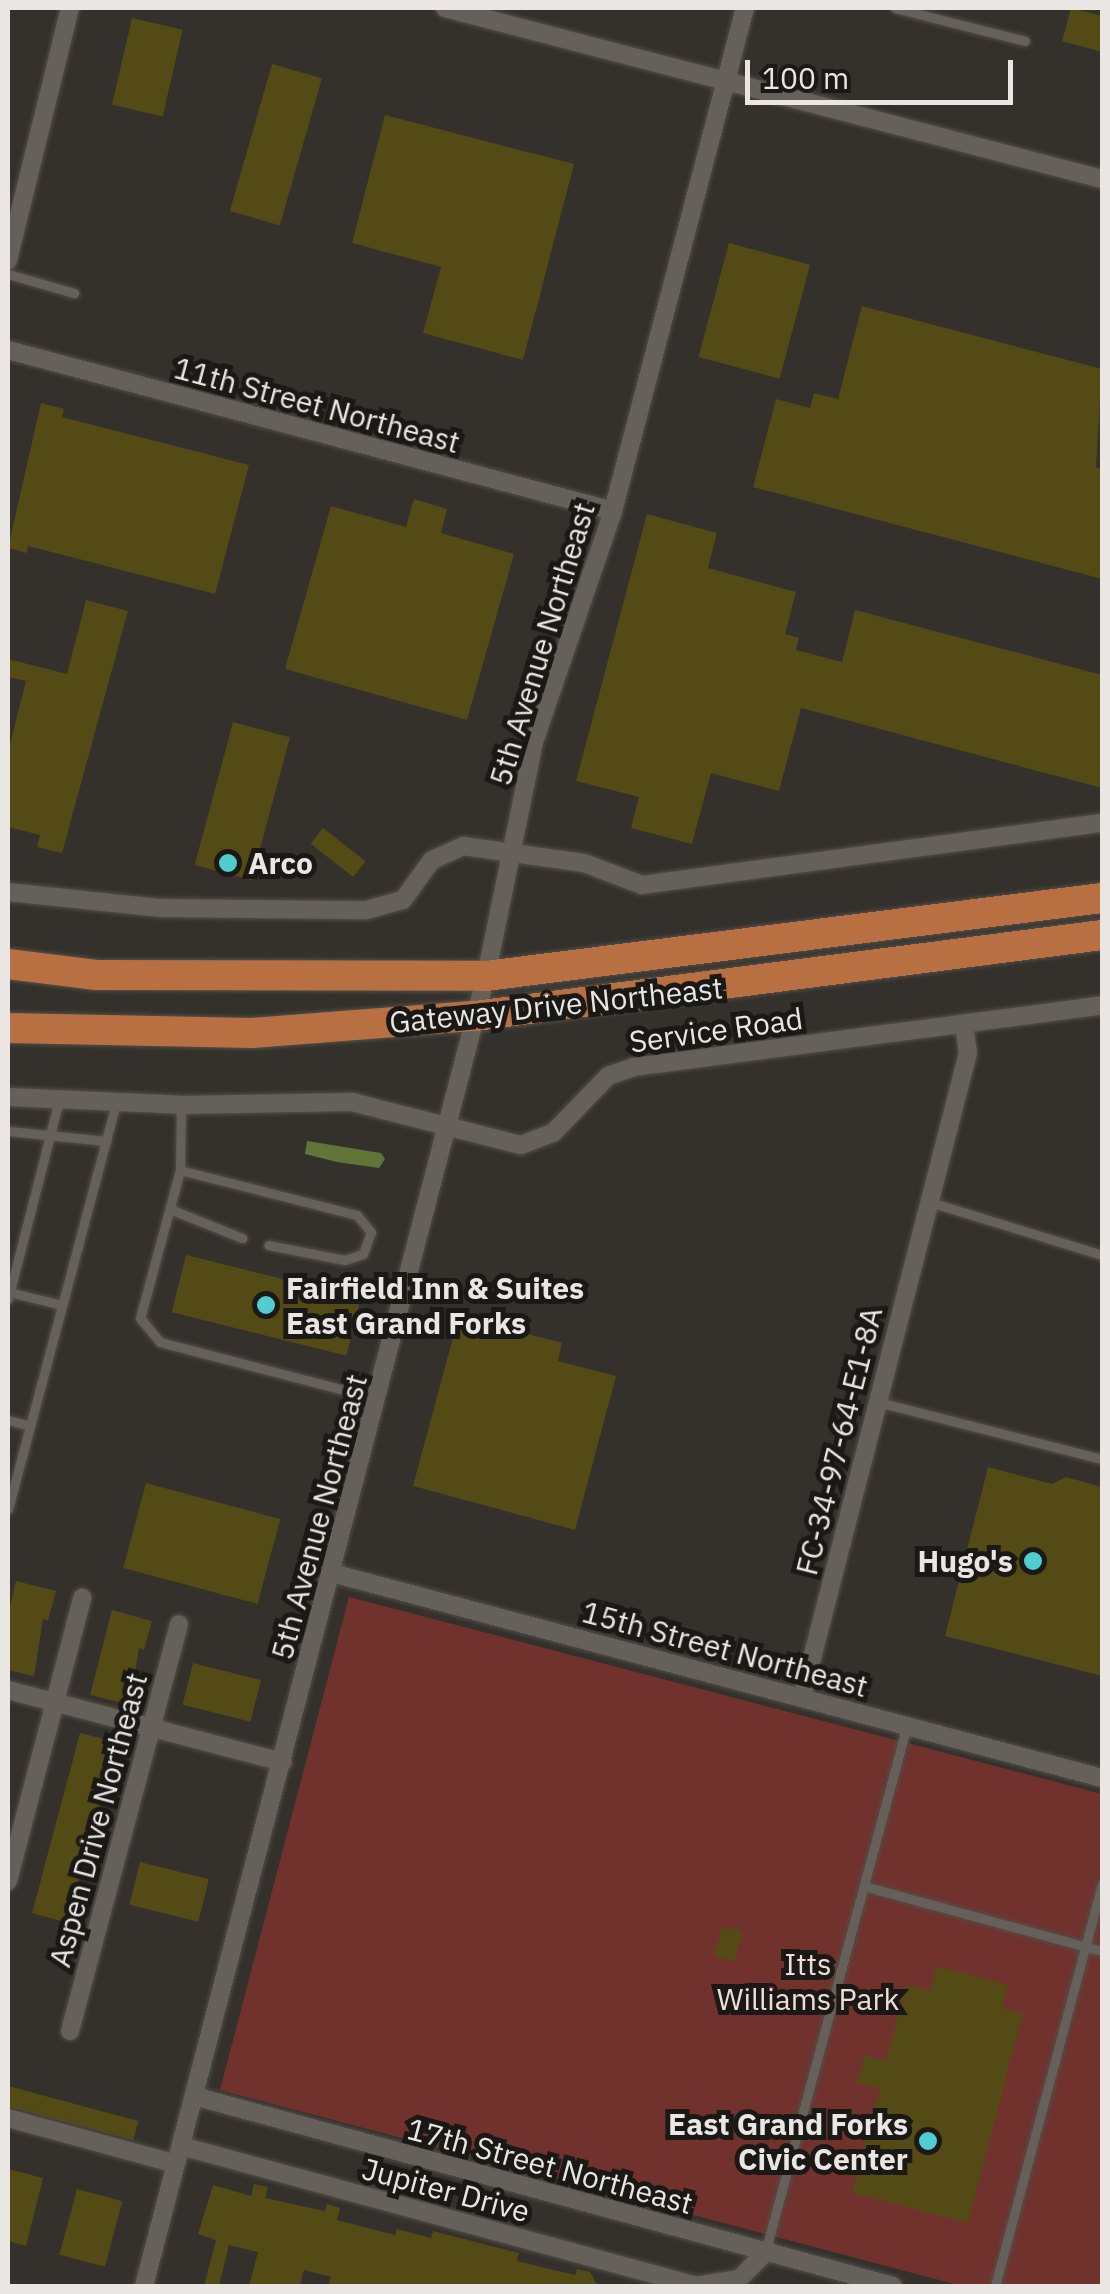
<!DOCTYPE html>
<html>
<head>
<meta charset="utf-8">
<style>
  body { margin:0 }
  #map { position:relative; width:1110px; height:2294px; overflow:hidden; background:#34302b; font-family:"IBM Plex Sans",sans-serif }
  div>[style] { position:absolute }
  .green>* { inset:0; background:#71322e }
  .water>* { inset:0; background:#627538 }
  .building>* { inset:0; background:#534a15; transform-origin:0 0 }
  .roads { filter:drop-shadow(0 0 2px #514e49) drop-shadow(0 0 2px #514e49) }
  .service>* { height:9px; margin:-4.5px; padding:0 4.5px; transform-origin:4.5px; border-radius:4.5px; background:#65605a }
  .minor>* { height:18px; margin:-9px; padding:0 9px; transform-origin:9px; border-radius:9px; background:#65605a }
  .trunk>* { height:30px; margin:-15px; padding:0 15px; transform-origin:15px; border-radius:15px; background:#b87043 }
  .dots>* { width:28px; height:28px; translate:-50% -50%; box-sizing:border-box; border:5px solid #1a1916; border-radius:50% }
  span { translate:-50% -50%; white-space:nowrap; text-align:center; line-height:1.15; -webkit-text-stroke:10px #1a1916; paint-order:stroke }
  .street-label { font-size:30px; color:#e9e6e3 }
  .poi-label { font-size:30px; color:#e9e6e3; font-weight:700 }
  .left { translate:0 -50%; text-align:left }
  .right { translate:-100% -50%; text-align:right }
  .park-label { font-size:30px; color:#f1dcd9 }
  .frame { position:absolute; inset:0; border:10px solid #e9e6e3; pointer-events:none }
  .scale { position:absolute; left:745px; top:60px; width:268px; height:45px; box-sizing:border-box; border:5px solid #e9e6e3; border-top:0; padding-left:12px; font-size:30px; line-height:35px; white-space:nowrap; color:#e9e6e3; -webkit-text-stroke:8px #1a1916; paint-order:stroke }
</style>
</head>
<body>
<div id="map">
  <div class="green">
    <div style="clip-path:polygon(349px 1597px,1102px 1794px,1102px 2286px,962px 2286px,220px 2090px)"></div>
  </div>
  <div class="water">
    <div style="clip-path:polygon(307px 1141px,381px 1153px,385px 1159px,379px 1168px,337px 1162px,305px 1154px)"></div>
  </div>
  <div class="building">
    <div style="clip-path:polygon(1071px 8px,1102px 16px,1102px 52px,1062px 41px)"></div>
    <div style="left:132px;top:18px;width:52px;height:89px;rotate:13deg"></div>
    <div style="left:272px;top:64px;width:52px;height:153px;rotate:16deg"></div>
    <div style="clip-path:polygon(385px 115px,574px 164px,523px 360px,423px 333px,441px 267px,352px 243px)"></div>
    <div style="left:729px;top:243px;width:84px;height:118px;rotate:15deg"></div>
    <div style="clip-path:polygon(862px 306px,1102px 369px,1096px 467px,1102px 469px,1102px 579px,753px 487px,776px 399px,810px 408px,814px 393px,838px 399px)"></div>
    <div style="clip-path:polygon(41px 403px,64px 409px,62px 417px,249px 465px,215px 594px,28px 546px,27px 553px,8px 548px)"></div>
    <div style="clip-path:polygon(414px 499px,447px 509px,441px 533px,514px 554px,467px 720px,285px 669px,331px 506px,406px 527px)"></div>
    <div style="clip-path:polygon(647px 514px,717px 533px,708px 568px,796px 592px,785px 634px,799px 638px,796px 650px,842px 662px,855px 610px,1102px 675px,1102px 788px,801px 708px,779px 791px,711px 773px,692px 844px,631px 828px,639px 797px,576px 781px)"></div>
    <div style="clip-path:polygon(86px 600px,128px 611px,62px 853px,37px 847px,40px 835px,8px 827px,8px 752px,26px 681px,8px 677px,8px 659px,67px 674px)"></div>
    <div style="left:233px;top:722px;width:59px;height:148px;rotate:15deg"></div>
    <div style="left:323px;top:828px;width:54px;height:20px;rotate:38deg"></div>
    <div style="left:186px;top:1255px;width:180px;height:59px;rotate:14deg"></div>
    <div style="clip-path:polygon(456px 1326px,503px 1338px,505px 1328px,562px 1343px,558px 1361px,616px 1376px,575px 1530px,413px 1486px)"></div>
    <div style="clip-path:polygon(988px 1467px,1052px 1484px,1066px 1477px,1102px 1487px,1102px 1676px,945px 1636px)"></div>
    <div style="left:146px;top:1483px;width:139px;height:88px;rotate:15deg"></div>
    <div style="clip-path:polygon(16px 1581px,56px 1591px,48px 1621px,43px 1619px,34px 1676px,8px 1670px,8px 1615px)"></div>
    <div style="clip-path:polygon(112px 1610px,152px 1621px,144px 1650px,139px 1648px,130px 1705px,90px 1695px)"></div>
    <div style="left:193px;top:1663px;width:70px;height:43px;rotate:14deg"></div>
    <div style="clip-path:polygon(80px 1733px,120px 1743px,112px 1773px,107px 1771px,87px 1868px,81px 1867px,72px 1924px,32px 1913px)"></div>
    <div style="left:140px;top:1862px;width:71px;height:44px;rotate:14deg"></div>
    <div style="left:722px;top:1926px;width:21px;height:31px;rotate:14deg"></div>
    <div style="clip-path:polygon(936px 1966px,1008px 1985px,1002px 2008px,1023px 2013px,968px 2223px,852px 2193px,880px 2088px,857px 2083px,864px 2055px,886px 2061px,906px 1985px,930px 1991px)"></div>
    <div style="left:8px;top:2086px;width:135px;height:20px;rotate:15deg"></div>
    <div style="clip-path:polygon(8px 2169px,43px 2178px,26px 2246px,8px 2241px)"></div>
    <div style="clip-path:polygon(254px 2184px,268px 2187px,265px 2198px,325px 2211px,327px 2204px,340px 2208px,337px 2220px,395px 2235px,397px 2229px,431px 2238px,433px 2231px,519px 2253px,517px 2261px,575px 2275px,577px 2269px,590px 2272px,598px 2286px,328px 2286px,331px 2277px,304px 2270px,300px 2286px,249px 2286px,258px 2252px,229px 2245px,219px 2286px,204px 2286px,216px 2240px,198px 2234px,213px 2185px,251px 2196px)"></div>
    <div style="left:77px;top:2189px;width:47px;height:68px;rotate:15deg"></div>
  </div>
  <div class="roads">
    <div class="service">
      <div style="left:895px;top:8px;width:134px;rotate:14.2deg"></div>
      <div style="left:8px;top:274px;width:69px;rotate:16.1deg"></div>
      <div style="left:181px;top:1105px;width:65px;rotate:90.9deg"></div>
      <div style="left:180px;top:1170px;width:153px;rotate:105.1deg"></div>
      <div style="left:140px;top:1318px;width:31px;rotate:50deg"></div>
      <div style="left:160px;top:1342px;width:222px;rotate:14.6deg"></div>
      <div style="left:8px;top:1131px;width:99px;rotate:5.8deg"></div>
      <div style="left:180px;top:1170px;width:183px;rotate:14.3deg"></div>
      <div style="left:357px;top:1215px;width:22px;rotate:51deg"></div>
      <div style="left:371px;top:1232px;width:23px;rotate:110deg"></div>
      <div style="left:363px;top:1254px;width:19px;rotate:162deg"></div>
      <div style="left:345px;top:1260px;width:78px;rotate:-169deg"></div>
      <div style="left:930px;top:1202px;width:180px;rotate:17.1deg"></div>
      <div style="left:170px;top:1209px;width:78px;rotate:21.9deg"></div>
      <div style="left:9px;top:1292px;width:55px;rotate:13.8deg"></div>
      <div style="left:8px;top:1299px;width:205px;rotate:-75.6deg"></div>
      <div style="left:878px;top:1402px;width:231px;rotate:14.3deg"></div>
      <div style="left:8px;top:1420px;width:23px;rotate:15deg"></div>
      <div style="left:8px;top:1509px;width:420px;rotate:-75.1deg"></div>
      <div style="left:864px;top:1886px;width:247px;rotate:15.3deg"></div>
      <div style="left:765px;top:2253px;width:547px;rotate:-74.95deg"></div>
      <div style="left:995px;top:2286px;width:416px;rotate:-75.1deg"></div>
    </div>
    <div class="minor">
      <div style="left:445px;top:8px;width:679px;rotate:14.59deg"></div>
      <div style="left:8px;top:260px;width:260px;rotate:-76.2deg"></div>
      <div style="left:8px;top:350px;width:626px;rotate:14.9deg"></div>
      <div style="left:8px;top:892px;width:154px;rotate:6deg"></div>
      <div style="left:161px;top:908px;width:206px;rotate:0.6deg"></div>
      <div style="left:367px;top:910px;width:37px;rotate:-16deg"></div>
      <div style="left:403px;top:900px;width:49px;rotate:-54.1deg"></div>
      <div style="left:432px;top:860px;width:34px;rotate:-24deg"></div>
      <div style="left:463px;top:846px;width:122px;rotate:8deg"></div>
      <div style="left:584px;top:863px;width:62px;rotate:20.8deg"></div>
      <div style="left:642px;top:885px;width:464px;rotate:-7.7deg"></div>
      <div style="left:8px;top:1097px;width:173px;rotate:2.6deg"></div>
      <div style="left:181px;top:1105px;width:171px;rotate:-1deg"></div>
      <div style="left:352px;top:1102px;width:174px;rotate:14.3deg"></div>
      <div style="left:521px;top:1145px;width:34px;rotate:-21deg"></div>
      <div style="left:553px;top:1133px;width:79px;rotate:-46deg"></div>
      <div style="left:608px;top:1076px;width:28px;rotate:-19deg"></div>
      <div style="left:634px;top:1067px;width:472px;rotate:-7.5deg"></div>
      <div style="left:332px;top:1573px;width:797px;rotate:14.91deg"></div>
      <div style="left:8px;top:1690px;width:284px;rotate:14.7deg"></div>
      <div style="left:802px;top:1697px;width:665px;rotate:-75.55deg"></div>
      <div style="left:968px;top:1053px;width:30px;rotate:-98deg"></div>
      <div style="left:8px;top:1881px;width:293px;rotate:-75.3deg"></div>
      <div style="left:70px;top:2031px;width:421px;rotate:-75deg"></div>
      <div style="left:194px;top:2096px;width:724px;rotate:15.21deg"></div>
      <div style="left:8px;top:2118px;width:174px;rotate:15.3deg"></div>
      <div style="left:181px;top:2146px;width:535px;rotate:15.18deg"></div>
      <div style="left:144px;top:2286px;width:1354px;rotate:-75.37deg"></div>
      <div style="left:486px;top:976px;width:239px;rotate:-78.4deg"></div>
      <div style="left:534px;top:742px;width:244px;rotate:-71.1deg"></div>
      <div style="left:613px;top:511px;width:520px;rotate:-75.3deg"></div>
      <div style="left:695px;top:2286px;width:45px;rotate:-9deg"></div>
      <div style="left:739px;top:2279px;width:37px;rotate:-45deg"></div>
    </div>
    <div class="trunk">
      <div style="left:8px;top:964px;width:89px;rotate:7.1deg"></div>
      <div style="left:96px;top:975px;width:390px;rotate:0.1deg"></div>
      <div style="left:486px;top:976px;width:621px;rotate:-7.22deg"></div>
      <div style="left:8px;top:1028px;width:244px;rotate:1.2deg"></div>
      <div style="left:252px;top:1033px;width:224px;rotate:-4.4deg"></div>
      <div style="left:475px;top:1016px;width:632px;rotate:-7.36deg"></div>
    </div>
  </div>
  <div class="dots">
    <div style="left:228px;top:863px;background:#52cdcf"></div>
    <div style="left:266px;top:1305px;background:#52cdcf"></div>
    <div style="left:1033px;top:1561px;background:#52cdcf"></div>
    <div style="left:928px;top:2141px;background:#52cdcf"></div>
  </div>
  <div class="street-label">
    <span style="left:317px;top:405px;rotate:15deg">11th Street Northeast</span>
    <span style="left:542px;top:644px;rotate:-73deg">5th Avenue Northeast</span>
    <span style="left:556px;top:1005px;rotate:-6deg">Gateway Drive Northeast</span>
    <span style="left:716px;top:1030px;rotate:-8deg">Service Road</span>
    <span style="left:839px;top:1441px;rotate:-76deg">FC-34-97-64-E1-8A</span>
    <span style="left:319px;top:1517px;rotate:-75deg">5th Avenue Northeast</span>
    <span style="left:725px;top:1649px;rotate:15deg">15th Street Northeast</span>
    <span style="left:98px;top:1820px;rotate:-75deg">Aspen Drive Northeast</span>
    <span style="left:550px;top:2166px;rotate:15deg">17th Street Northeast</span>
    <span style="left:446px;top:2190px;rotate:15deg">Jupiter Drive</span>
  </div>
  <div class="poi-label">
    <span class="left" style="left:248px;top:863px">Arco</span>
    <span class="left" style="left:286px;top:1305px">Fairfield Inn &amp; Suites<br>East Grand Forks</span>
    <span class="right" style="left:1013px;top:1561px">Hugo's</span>
    <span class="right" style="left:908px;top:2141px">East Grand Forks<br>Civic Center</span>
  </div>
  <div class="park-label">
    <span style="left:808px;top:1981px">Itts<br>Williams Park</span>
  </div>
  <div class="frame"></div>
  <div class="scale">100 m</div>
</div>
</body>
</html>
